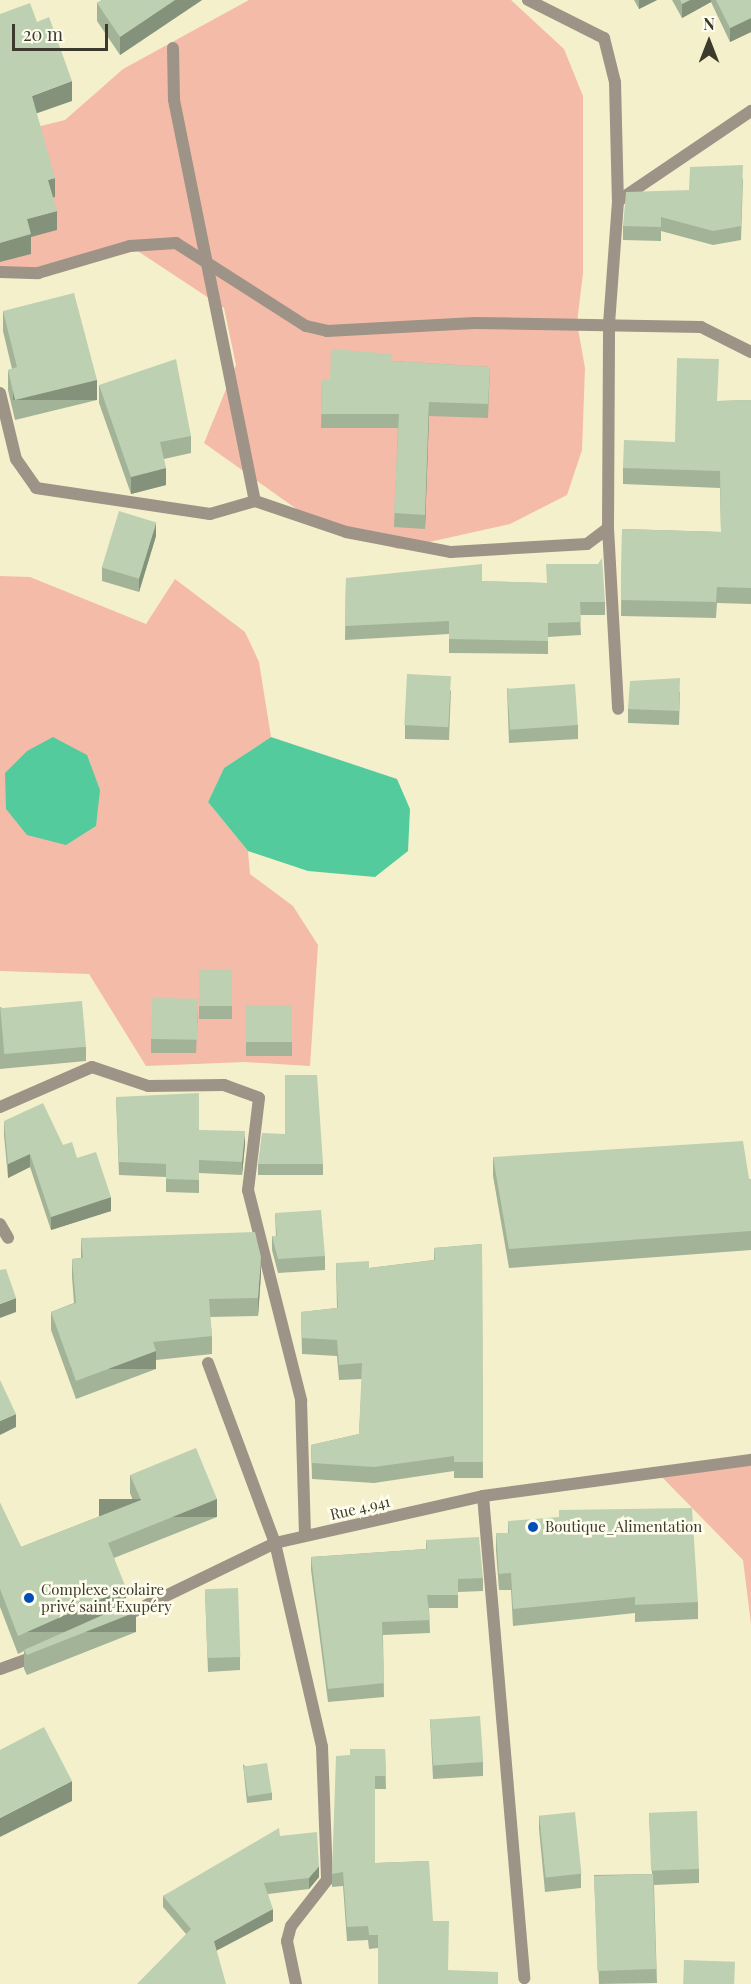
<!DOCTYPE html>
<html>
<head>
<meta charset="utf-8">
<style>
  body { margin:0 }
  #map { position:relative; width:751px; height:1984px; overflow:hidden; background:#f5f0cc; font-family:"Playfair Display",serif }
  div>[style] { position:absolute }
  .green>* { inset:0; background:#f4bba8 }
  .water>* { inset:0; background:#53cb9c }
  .street>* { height:12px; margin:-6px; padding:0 6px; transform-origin:6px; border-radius:6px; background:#9e9387 }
  .wall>* { inset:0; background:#a3b398; transform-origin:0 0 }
  .shaded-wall>* { inset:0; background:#84927c; transform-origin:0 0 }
  .building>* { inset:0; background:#bdd0b1; transform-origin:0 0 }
  .dots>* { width:16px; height:16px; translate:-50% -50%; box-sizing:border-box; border:3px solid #fefdee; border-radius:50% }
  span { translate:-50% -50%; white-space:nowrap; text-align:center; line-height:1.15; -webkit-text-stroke:5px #fefdee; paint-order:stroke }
  .street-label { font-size:15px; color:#3c3a2c }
  .poi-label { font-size:15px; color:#3c3a2c }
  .left { translate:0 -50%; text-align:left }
  .north { position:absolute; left:679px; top:12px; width:60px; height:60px; -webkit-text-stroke:4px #fefdee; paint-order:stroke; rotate:0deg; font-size:16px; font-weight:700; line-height:24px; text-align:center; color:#3c3a2c }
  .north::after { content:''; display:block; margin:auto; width:21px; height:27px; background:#3c3a2c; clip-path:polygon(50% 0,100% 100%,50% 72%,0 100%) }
  .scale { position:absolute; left:12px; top:24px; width:96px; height:27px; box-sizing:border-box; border:3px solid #3c3a2c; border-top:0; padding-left:8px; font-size:18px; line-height:21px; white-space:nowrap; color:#3c3a2c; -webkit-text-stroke:4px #fefdee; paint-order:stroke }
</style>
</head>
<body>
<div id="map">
  <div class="green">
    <div style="clip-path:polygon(249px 0,511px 0,564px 49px,583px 96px,583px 273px,577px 323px,585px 368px,582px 450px,567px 495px,510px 524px,398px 549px,319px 525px,204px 443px,236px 365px,224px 308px,130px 246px,38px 273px,0 272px,0 136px,65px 120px,123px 69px)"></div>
    <div style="clip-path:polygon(0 576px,30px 577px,146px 624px,175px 579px,245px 632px,259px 662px,271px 737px,224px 768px,208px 802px,248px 851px,250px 874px,293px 906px,318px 945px,310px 1066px,245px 1062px,146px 1066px,89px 974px,0 971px)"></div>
    <div style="clip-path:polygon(751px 1460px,751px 1624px,743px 1560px,659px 1474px)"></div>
  </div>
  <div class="water">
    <div style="clip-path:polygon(53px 737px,87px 755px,100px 790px,96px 826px,66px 845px,27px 835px,6px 809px,5px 773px,27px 751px)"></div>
    <div style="clip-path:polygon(271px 737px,397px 779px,410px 809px,408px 851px,375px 877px,308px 871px,248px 851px,208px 802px,224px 768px)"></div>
  </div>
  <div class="street">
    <div style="left:528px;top:0;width:85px;rotate:26.6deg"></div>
    <div style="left:604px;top:38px;width:45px;rotate:76deg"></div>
    <div style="left:615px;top:82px;width:119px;rotate:88.6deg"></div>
    <div style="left:173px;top:48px;width:52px;rotate:88.9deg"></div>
    <div style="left:174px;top:100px;width:409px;rotate:78.6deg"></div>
    <div style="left:0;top:272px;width:38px;rotate:2deg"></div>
    <div style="left:38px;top:273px;width:96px;rotate:-16.4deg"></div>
    <div style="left:130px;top:246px;width:46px;rotate:-3.7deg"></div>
    <div style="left:176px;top:243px;width:154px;rotate:32.6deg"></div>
    <div style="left:306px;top:326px;width:22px;rotate:13deg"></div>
    <div style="left:327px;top:331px;width:148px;rotate:-3.1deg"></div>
    <div style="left:475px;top:323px;width:226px;rotate:1deg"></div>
    <div style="left:701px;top:327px;width:56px;rotate:26.6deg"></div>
    <div style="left:0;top:393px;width:68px;rotate:76.4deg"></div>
    <div style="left:16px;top:459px;width:35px;rotate:55deg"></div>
    <div style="left:36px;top:488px;width:176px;rotate:8.5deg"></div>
    <div style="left:210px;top:514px;width:47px;rotate:-16.1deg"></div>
    <div style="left:255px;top:501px;width:96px;rotate:18.8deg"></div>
    <div style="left:346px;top:532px;width:107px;rotate:10.8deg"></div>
    <div style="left:451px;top:552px;width:136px;rotate:-3.4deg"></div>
    <div style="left:587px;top:544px;width:26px;rotate:-37deg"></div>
    <div style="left:608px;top:528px;width:204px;rotate:-89.7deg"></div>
    <div style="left:609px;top:324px;width:123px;rotate:-85.8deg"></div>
    <div style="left:618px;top:201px;width:161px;rotate:-34.1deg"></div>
    <div style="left:608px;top:528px;width:181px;rotate:86.8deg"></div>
    <div style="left:0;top:1107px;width:100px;rotate:-23.5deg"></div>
    <div style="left:92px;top:1067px;width:59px;rotate:18.7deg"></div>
    <div style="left:148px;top:1086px;width:76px;rotate:-0.8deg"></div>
    <div style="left:224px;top:1085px;width:37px;rotate:20deg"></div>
    <div style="left:259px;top:1098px;width:93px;rotate:96.8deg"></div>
    <div style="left:248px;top:1190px;width:217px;rotate:75.8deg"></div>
    <div style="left:301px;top:1400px;width:136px;rotate:88.3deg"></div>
    <div style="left:0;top:1224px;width:16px;rotate:60deg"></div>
    <div style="left:208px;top:1363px;width:192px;rotate:69.6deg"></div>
    <div style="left:275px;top:1543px;width:209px;rotate:77deg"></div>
    <div style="left:322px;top:1747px;width:133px;rotate:87.8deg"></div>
    <div style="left:327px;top:1880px;width:58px;rotate:128deg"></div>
    <div style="left:291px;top:1926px;width:16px;rotate:105deg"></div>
    <div style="left:287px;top:1941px;width:44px;rotate:78.2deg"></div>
    <div style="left:483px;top:1496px;width:484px;rotate:85.1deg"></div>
    <div style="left:120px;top:1618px;width:172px;rotate:-25.8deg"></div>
    <div style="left:275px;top:1543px;width:213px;rotate:-12.7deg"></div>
    <div style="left:483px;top:1496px;width:270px;rotate:-7.7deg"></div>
    <div style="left:0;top:1669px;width:41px;rotate:-19.7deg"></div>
  </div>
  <div class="wall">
    <div style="clip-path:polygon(102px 0,202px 0,120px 55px,97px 21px,97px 3px)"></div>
    <div style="clip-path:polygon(634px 0,657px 0,639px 9px)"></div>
    <div style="clip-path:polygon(672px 0,751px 0,751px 32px,730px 42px,711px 2px,682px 18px)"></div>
    <div style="clip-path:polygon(743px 179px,741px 240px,713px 245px,661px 231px,661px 241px,623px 240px,623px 226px,689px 190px)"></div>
    <div style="clip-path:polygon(3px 311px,97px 400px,15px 420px,8px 390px,8px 370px,12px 369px,3px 331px)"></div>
    <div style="clip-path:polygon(392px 361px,490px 367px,488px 418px,429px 416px,425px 529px,394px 527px,398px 428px,321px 428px,322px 380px,330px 380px)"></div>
    <div style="clip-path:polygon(99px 385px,191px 436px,191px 453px,164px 459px,166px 485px,131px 494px,99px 403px)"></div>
    <div style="clip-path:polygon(751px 400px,751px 604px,717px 603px,716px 618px,621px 616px,622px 529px,721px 532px,720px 488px,623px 484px,623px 468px,675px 442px,718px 401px)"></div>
    <div style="clip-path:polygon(156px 536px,139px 592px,102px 581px,102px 567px)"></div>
    <div style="clip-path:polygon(346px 578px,546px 583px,605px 602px,605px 615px,580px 615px,581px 635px,548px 637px,548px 654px,449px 653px,449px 634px,345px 640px)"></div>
    <div style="clip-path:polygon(507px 688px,578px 725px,578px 739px,509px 743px)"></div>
    <div style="clip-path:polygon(451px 690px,449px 740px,405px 739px,405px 725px)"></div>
    <div style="clip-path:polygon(680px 692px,679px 725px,628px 723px,628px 709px)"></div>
    <div style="left:199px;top:969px;width:33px;height:50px"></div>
    <div style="left:246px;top:1005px;width:46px;height:51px"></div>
    <div style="clip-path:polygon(0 1007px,86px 1047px,86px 1061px,0 1069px)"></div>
    <div style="clip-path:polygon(198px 1013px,196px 1053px,151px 1053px,151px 1039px)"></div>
    <div style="clip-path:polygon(116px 1097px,199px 1130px,245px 1144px,242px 1175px,199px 1173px,199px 1193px,166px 1192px,166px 1177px,119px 1175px)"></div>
    <div style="clip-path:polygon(4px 1121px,63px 1145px,77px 1158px,111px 1211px,51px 1230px,30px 1167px,8px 1178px,4px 1135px)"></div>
    <div style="clip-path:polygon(493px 1157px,751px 1179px,751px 1250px,509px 1268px,493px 1176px)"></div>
    <div style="left:258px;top:1164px;width:65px;height:11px"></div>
    <div style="clip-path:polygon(275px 1213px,325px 1256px,325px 1270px,278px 1273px,272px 1250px,272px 1236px,276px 1236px)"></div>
    <div style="clip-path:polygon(81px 1238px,261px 1274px,258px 1316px,210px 1317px,212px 1336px,212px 1354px,156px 1360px,156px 1369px,76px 1399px,51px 1330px,51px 1312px,74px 1303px,72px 1277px,72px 1259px,81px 1258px)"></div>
    <div style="clip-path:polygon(482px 1244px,483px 1478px,454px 1478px,454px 1471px,374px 1483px,312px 1479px,311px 1445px,359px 1434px,362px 1379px,339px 1380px,337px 1356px,302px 1354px,301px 1312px,337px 1308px,336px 1263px,369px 1268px,434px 1260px,434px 1248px)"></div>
    <div style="clip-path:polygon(130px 1475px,217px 1517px,114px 1558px,126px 1604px,136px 1632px,27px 1675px,24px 1669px,24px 1651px,18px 1654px,0 1607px,0 1503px,21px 1547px,134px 1503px,130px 1493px)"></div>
    <div style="clip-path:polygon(508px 1521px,698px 1602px,698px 1619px,635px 1622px,635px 1613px,513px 1626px,511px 1590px,499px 1590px,496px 1550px,496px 1533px,508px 1533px)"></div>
    <div style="clip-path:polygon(426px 1540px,483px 1578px,483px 1591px,458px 1592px,458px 1608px,429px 1608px,430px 1633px,383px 1635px,384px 1697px,328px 1702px,311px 1570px,311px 1557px,426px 1549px)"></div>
    <div style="clip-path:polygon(205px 1590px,240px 1657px,240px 1670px,208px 1672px)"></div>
    <div style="clip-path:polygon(430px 1719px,483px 1762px,483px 1776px,433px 1779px)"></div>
    <div style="clip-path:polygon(385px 1749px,386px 1789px,375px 1789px,375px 1863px,429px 1861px,378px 1984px,378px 1948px,369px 1949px,368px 1940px,347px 1941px,343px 1886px,332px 1887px,332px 1874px,350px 1755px)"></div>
    <div style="clip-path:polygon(243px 1764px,272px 1793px,272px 1800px,247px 1803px)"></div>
    <div style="clip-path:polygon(649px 1813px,699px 1869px,699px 1883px,654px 1885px,657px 1983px,599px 1984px,594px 1875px,652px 1874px)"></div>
    <div style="clip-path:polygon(539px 1815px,581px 1874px,581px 1888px,545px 1892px,539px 1829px)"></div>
    <div style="clip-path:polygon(280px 1836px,319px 1877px,309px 1889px,268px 1894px,273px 1921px,186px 1934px,163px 1907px,163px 1896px)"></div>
  </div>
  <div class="shaded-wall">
    <div style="clip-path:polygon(175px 0,202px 0,120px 55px,120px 37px)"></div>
    <div style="clip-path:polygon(639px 0,657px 0,639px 9px)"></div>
    <div style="clip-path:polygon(690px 0,711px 0,711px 2px,682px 18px,682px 4px)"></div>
    <div style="clip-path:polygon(751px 18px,751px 32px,730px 42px,730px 28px)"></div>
    <div style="clip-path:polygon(72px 81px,72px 101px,32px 115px,32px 96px)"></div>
    <div style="clip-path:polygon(55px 178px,55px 197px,48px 199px,48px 180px)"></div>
    <div style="clip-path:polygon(57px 211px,57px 230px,31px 237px,31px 254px,0 262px,0 243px,27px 219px)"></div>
    <div style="left:97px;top:380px;width:20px;height:84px;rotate:90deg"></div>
    <div style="clip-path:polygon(429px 402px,429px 416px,425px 529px,425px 515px)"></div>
    <div style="clip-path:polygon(166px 468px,166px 485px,131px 494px,131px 477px)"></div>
    <div style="clip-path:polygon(156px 522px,156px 536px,139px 592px,139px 578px)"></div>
    <div style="clip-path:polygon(245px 1131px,245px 1144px,242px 1175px,242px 1162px)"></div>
    <div style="clip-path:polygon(30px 1154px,30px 1167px,8px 1178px,8px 1164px)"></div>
    <div style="clip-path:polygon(111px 1197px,111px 1211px,51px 1230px,51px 1217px)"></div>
    <div style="clip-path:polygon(261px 1257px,261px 1274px,258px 1316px,258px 1298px)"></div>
    <div style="clip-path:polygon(16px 1298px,16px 1312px,0 1318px,0 1304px)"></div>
    <div style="left:156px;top:1351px;width:18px;height:85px;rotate:90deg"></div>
    <div style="clip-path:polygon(16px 1414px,16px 1427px,0 1435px,0 1421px)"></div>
    <div style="left:217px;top:1499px;width:18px;height:118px;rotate:90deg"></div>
    <div style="left:126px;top:1588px;width:18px;height:118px;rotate:90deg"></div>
    <div style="left:136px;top:1612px;width:20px;height:117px;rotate:90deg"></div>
    <div style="clip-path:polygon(72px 1781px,72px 1801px,0 1837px,0 1818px)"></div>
    <div style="clip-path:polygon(319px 1866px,319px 1877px,309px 1889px,309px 1878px)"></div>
    <div style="clip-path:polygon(273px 1909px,273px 1921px,214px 1952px,214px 1941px)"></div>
  </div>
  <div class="building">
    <div style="clip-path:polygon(102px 0,175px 0,120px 37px,97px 3px)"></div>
    <div style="clip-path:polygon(680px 0,690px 0,682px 4px)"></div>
    <div style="clip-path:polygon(716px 0,751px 0,751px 18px,730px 28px)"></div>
    <div style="clip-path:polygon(30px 3px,37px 22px,49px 17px,72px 81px,32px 96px,55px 178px,48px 180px,57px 211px,27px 219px,31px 234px,0 243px,0 14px)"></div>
    <div style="clip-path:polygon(743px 165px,741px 226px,713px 231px,661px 217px,661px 227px,623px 226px,626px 192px,689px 190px,690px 167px)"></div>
    <div style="clip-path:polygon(74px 293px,97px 380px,15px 400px,8px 370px,17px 367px,3px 311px)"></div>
    <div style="clip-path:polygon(331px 349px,392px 354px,392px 361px,490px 367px,488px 404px,429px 402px,425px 515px,394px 513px,399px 414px,321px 414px,322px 380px,330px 380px)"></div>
    <div style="clip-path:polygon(677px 358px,719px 359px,717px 401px,751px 400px,751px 588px,717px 587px,716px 602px,621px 600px,622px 529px,721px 532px,720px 471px,623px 468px,624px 440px,675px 442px)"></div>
    <div style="clip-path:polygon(176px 359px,191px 436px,160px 442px,166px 468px,131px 477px,99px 385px)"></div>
    <div style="left:119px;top:511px;width:39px;height:59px;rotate:17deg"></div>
    <div style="clip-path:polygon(602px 558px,605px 602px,580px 602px,581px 622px,548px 623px,548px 641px,449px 639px,449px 621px,345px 626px,346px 578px,482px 564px,482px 581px,547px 583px,546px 564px,598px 564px)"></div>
    <div style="left:407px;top:674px;width:44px;height:51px;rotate:3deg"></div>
    <div style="clip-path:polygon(680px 678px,679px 711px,628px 709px,630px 681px)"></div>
    <div style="left:575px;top:684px;width:41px;height:68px;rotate:86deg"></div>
    <div style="left:199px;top:969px;width:33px;height:37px"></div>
    <div style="left:152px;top:998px;width:46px;height:41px;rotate:1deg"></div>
    <div style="left:82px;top:1001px;width:46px;height:82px;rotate:85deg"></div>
    <div style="left:246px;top:1005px;width:46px;height:37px"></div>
    <div style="clip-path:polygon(285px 1075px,317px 1075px,323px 1164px,258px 1164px,262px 1133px,285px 1134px)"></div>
    <div style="clip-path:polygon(199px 1093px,199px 1130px,245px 1131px,242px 1162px,199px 1160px,199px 1180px,166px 1179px,166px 1164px,119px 1162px,116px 1097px)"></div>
    <div style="clip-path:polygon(43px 1103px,63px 1145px,72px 1142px,77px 1158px,96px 1152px,111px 1197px,51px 1217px,30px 1154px,8px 1164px,4px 1121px)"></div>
    <div style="clip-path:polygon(743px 1141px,749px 1179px,751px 1179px,751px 1231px,509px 1249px,493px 1157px)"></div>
    <div style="clip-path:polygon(321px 1210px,325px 1256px,278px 1259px,272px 1236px,277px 1236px,275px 1213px)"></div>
    <div style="clip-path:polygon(255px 1232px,261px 1257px,258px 1298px,209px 1299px,212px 1336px,153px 1342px,156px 1351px,76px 1381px,51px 1312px,76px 1303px,72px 1259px,83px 1258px,81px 1238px)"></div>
    <div style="clip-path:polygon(482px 1244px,483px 1462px,454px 1462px,454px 1456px,374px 1467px,312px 1463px,311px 1445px,359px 1434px,362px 1363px,339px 1365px,337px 1340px,302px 1338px,301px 1312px,338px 1308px,336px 1263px,369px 1261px,369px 1268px,435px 1260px,434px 1248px)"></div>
    <div style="clip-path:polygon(6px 1269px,16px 1298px,0 1304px,0 1270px)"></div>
    <div style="clip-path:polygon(0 1380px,16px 1414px,0 1421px)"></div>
    <div style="clip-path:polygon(196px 1448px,217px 1499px,108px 1543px,126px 1588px,18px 1636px,0 1589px,0 1503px,21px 1547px,141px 1500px,130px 1475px)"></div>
    <div style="clip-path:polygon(692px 1508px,698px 1602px,635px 1605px,635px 1597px,513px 1609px,511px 1573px,499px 1574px,496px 1533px,509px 1533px,508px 1521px,559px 1517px,559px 1510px)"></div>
    <div style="clip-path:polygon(479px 1537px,483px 1578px,458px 1579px,458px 1595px,427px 1595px,430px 1620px,382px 1622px,384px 1683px,328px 1689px,311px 1557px,427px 1549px,426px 1540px)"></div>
    <div style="left:238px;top:1588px;width:69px;height:33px;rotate:88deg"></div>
    <div style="clip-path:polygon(132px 1602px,136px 1612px,27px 1655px,24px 1650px)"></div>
    <div style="left:480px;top:1716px;width:46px;height:50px;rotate:86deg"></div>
    <div style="clip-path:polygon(44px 1727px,72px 1781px,0 1818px,0 1750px)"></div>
    <div style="clip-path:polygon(350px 1749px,385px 1749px,386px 1776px,375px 1776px,375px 1863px,429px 1861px,433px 1921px,449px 1921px,448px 1970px,498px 1972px,498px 1984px,378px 1984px,378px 1935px,369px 1935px,368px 1926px,347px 1927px,343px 1872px,332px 1874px,336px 1756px,350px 1755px)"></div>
    <div style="left:267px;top:1763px;width:30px;height:24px;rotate:81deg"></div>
    <div style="left:697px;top:1811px;width:58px;height:48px;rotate:88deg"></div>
    <div style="left:575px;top:1812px;width:62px;height:36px;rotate:84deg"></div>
    <div style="clip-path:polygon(279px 1828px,280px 1836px,317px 1832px,319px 1866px,309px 1878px,264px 1883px,273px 1909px,214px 1941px,226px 1984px,137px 1984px,191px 1929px,163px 1896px)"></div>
    <div style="left:653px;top:1874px;width:95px;height:59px;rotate:88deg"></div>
    <div style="left:684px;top:1960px;width:51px;height:24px;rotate:2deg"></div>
  </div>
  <div class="dots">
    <div style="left:533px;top:1527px;background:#004fb9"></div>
    <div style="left:29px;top:1598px;background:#004fb9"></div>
  </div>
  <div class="street-label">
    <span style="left:360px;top:1508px;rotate:-13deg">Rue 4.941</span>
  </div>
  <div class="poi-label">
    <span class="left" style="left:545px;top:1527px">Boutique_Alimentation</span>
    <span class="left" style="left:41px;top:1598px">Complexe scolaire<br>privé saint Exupéry</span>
  </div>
  <div class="north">N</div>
  <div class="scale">20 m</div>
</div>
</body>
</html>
